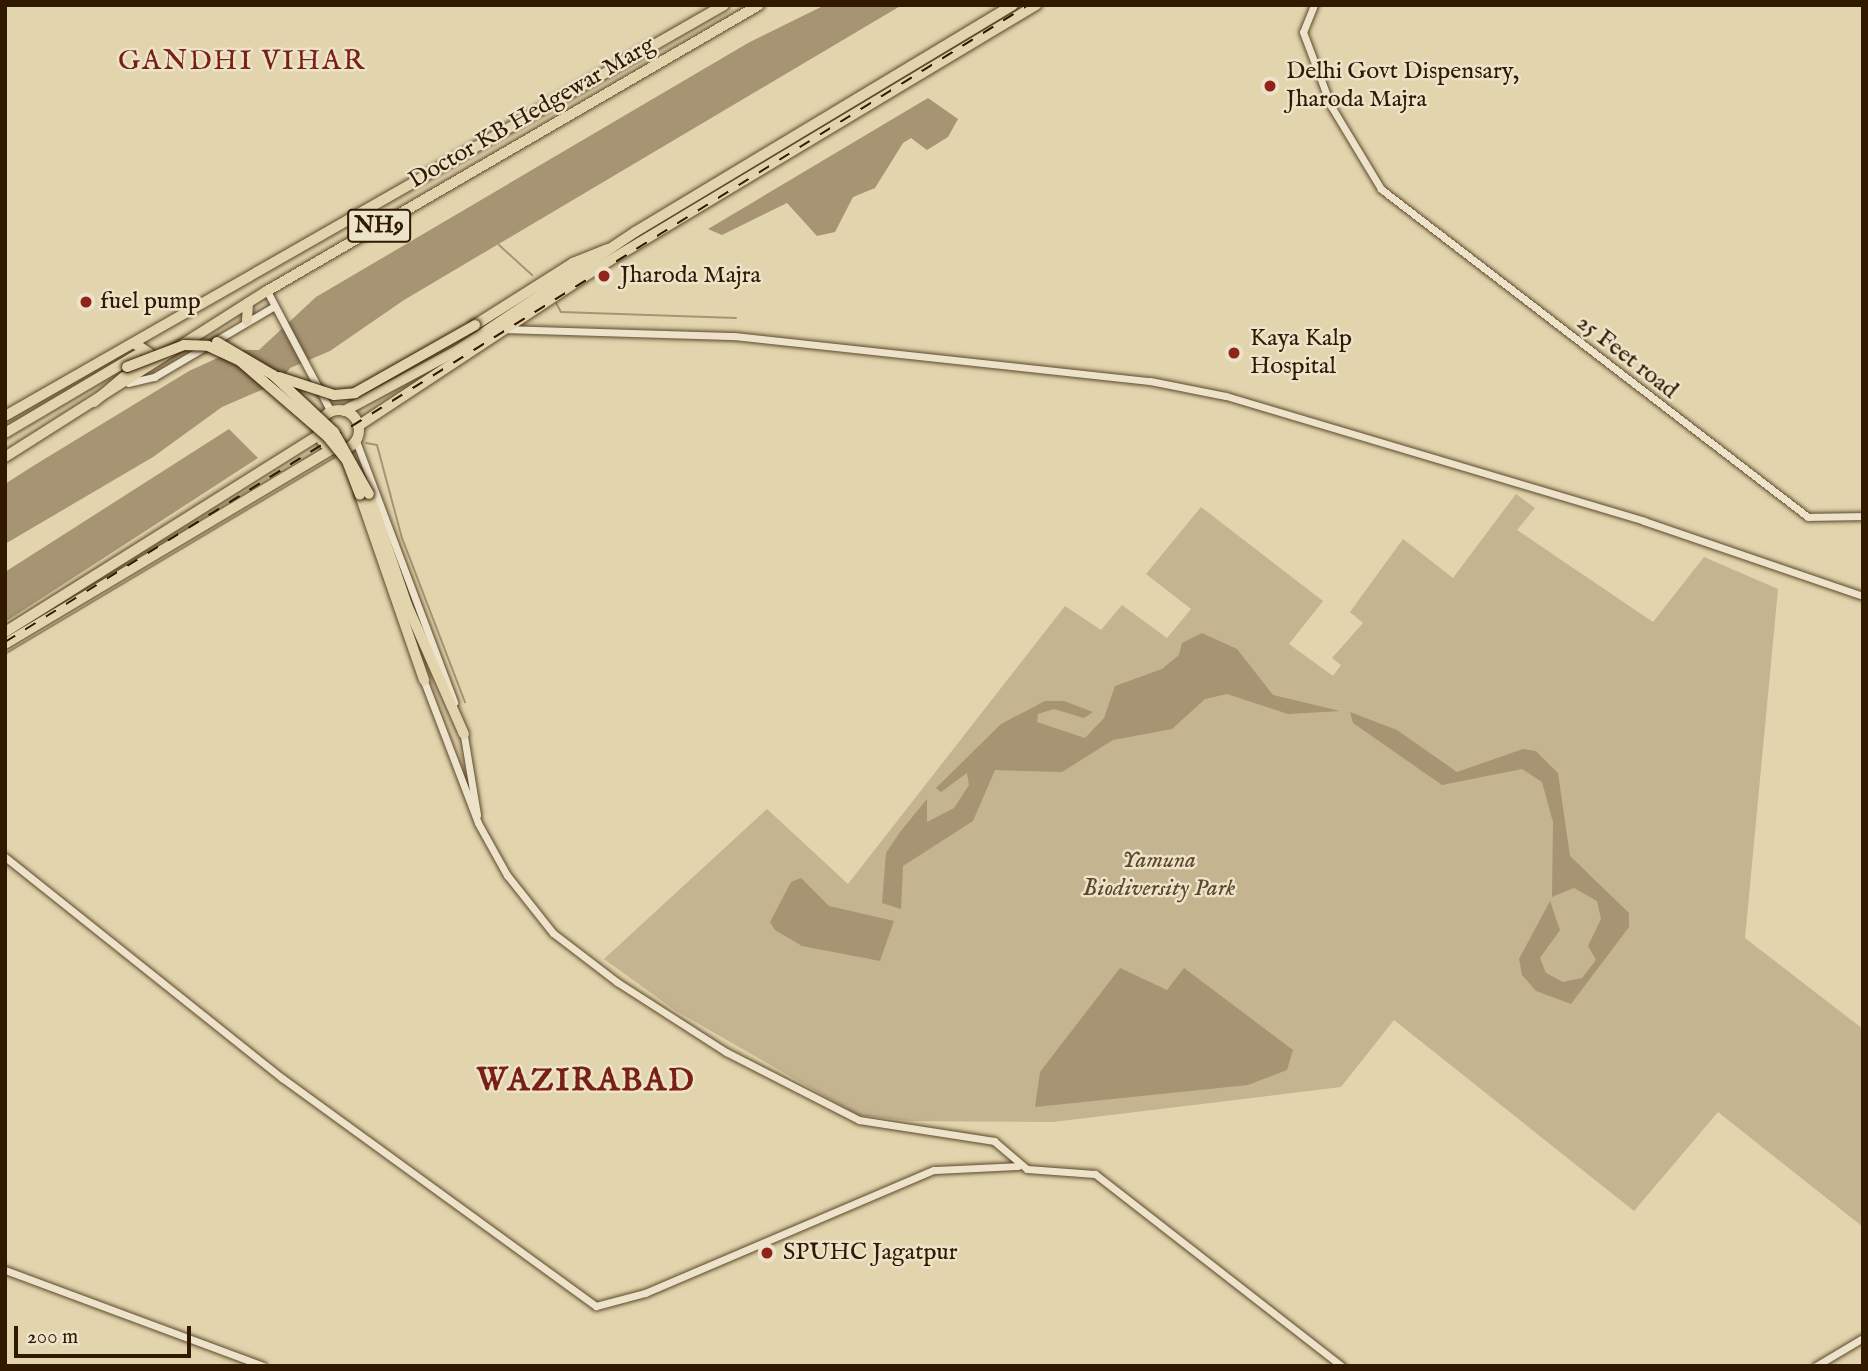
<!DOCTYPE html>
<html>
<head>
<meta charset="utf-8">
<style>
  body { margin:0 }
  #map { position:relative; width:1868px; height:1371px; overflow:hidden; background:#e2d4ad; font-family:"IM FELL English",serif }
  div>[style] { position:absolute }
  .green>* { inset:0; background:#c4b490 }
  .water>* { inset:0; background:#a69472 }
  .stream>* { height:2px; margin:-1px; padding:0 1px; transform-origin:1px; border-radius:1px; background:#a69472 }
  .roads { filter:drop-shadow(0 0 2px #5d482b) drop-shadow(0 0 2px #5d482b) }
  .minor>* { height:7px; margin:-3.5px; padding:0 3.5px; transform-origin:3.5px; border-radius:3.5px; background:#ece3ca }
  .major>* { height:10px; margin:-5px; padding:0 5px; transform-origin:5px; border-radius:5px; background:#e2d4ad }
  .major>.ring { margin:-5px; padding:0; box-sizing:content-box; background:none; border:10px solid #e2d4ad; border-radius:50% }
  .highway>* { height:10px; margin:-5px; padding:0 5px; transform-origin:5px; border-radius:5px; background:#e2d4ad }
  .rail>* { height:2px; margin-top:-1px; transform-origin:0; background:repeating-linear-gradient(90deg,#311900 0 12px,transparent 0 24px) }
  .bridges { filter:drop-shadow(0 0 2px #311900) drop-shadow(0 0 2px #311900) }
  .highway-bridge>* { height:10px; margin:-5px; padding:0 5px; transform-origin:5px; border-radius:5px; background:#e2d4ad }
  .dots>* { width:19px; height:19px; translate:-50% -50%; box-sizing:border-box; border:4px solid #ece3ca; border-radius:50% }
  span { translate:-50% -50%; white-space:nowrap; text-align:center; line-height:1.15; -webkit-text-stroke:5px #ece3ca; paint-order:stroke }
  .shield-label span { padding:2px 5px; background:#ece3ca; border:2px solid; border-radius:5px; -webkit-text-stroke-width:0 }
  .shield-label { font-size:23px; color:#311900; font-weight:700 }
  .poi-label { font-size:24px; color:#311900 }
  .left { translate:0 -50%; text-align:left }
  .street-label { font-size:24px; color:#311900 }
  .park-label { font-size:24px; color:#5d482b; font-style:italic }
  .quarter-label { font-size:28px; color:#7a1f14; letter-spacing:2px }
  .district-label { font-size:32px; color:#7a1f14; font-weight:700; letter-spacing:2px }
  .frame { position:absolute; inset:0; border:7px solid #311900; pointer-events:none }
  .scale { position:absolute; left:14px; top:1326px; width:177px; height:32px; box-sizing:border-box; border:4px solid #311900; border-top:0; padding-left:9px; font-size:21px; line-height:24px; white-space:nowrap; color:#311900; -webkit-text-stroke:5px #ece3ca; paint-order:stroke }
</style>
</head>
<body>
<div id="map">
  <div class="green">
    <div style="clip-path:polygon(1516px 494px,1535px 508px,1517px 530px,1653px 622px,1704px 557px,1778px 589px,1745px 938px,1863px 1029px,1863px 1227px,1718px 1112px,1634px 1211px,1394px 1020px,1341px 1087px,1053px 1122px,909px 1121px,858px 1115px,676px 1011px,604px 959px,767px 809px,848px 884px,1065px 606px,1101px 630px,1122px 605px,1167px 638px,1191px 609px,1146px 574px,1201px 507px,1323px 601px,1289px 644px,1333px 676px,1341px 665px,1332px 658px,1363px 623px,1350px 612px,1403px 539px,1453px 578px)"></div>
  </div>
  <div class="water">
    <div style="clip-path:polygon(825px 5px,902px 5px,404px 300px,330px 351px,290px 368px,280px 382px,222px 407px,153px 457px,5px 544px,5px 484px,33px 466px,189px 371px,235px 350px,259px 350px,316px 297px,748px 43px)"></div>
    <div style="clip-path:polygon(928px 98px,958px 119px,948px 137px,927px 150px,911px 138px,903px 143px,875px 188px,853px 197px,835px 232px,817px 236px,787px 203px,722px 235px,708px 229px)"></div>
    <div style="clip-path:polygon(229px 429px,258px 458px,5px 622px,5px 572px)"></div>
    <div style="clip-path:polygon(1202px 633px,1237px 649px,1273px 695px,1340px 711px,1288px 714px,1227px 694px,1205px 699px,1172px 729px,1113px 740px,1062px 772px,995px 770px,973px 821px,903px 866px,901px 909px,882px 903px,886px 853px,900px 832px,927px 799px,927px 822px,954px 808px,969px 785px,967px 773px,941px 792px,936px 788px,1001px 724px,1045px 701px,1064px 701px,1093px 712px,1084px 718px,1054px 709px,1038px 714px,1037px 722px,1085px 738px,1104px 718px,1115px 686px,1162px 669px,1179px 655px,1182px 643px)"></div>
    <div style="clip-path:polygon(1350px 712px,1397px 730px,1457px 772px,1523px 749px,1536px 751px,1558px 773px,1570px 856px,1629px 913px,1629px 927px,1571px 1004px,1536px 991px,1522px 975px,1519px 959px,1550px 901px,1560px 930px,1540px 958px,1546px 973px,1563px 982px,1582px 978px,1596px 960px,1588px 946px,1601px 919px,1597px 901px,1574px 888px,1552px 897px,1553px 822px,1542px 782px,1522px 769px,1442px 785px,1353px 723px)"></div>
    <div style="clip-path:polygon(801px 878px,829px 906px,894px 921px,880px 961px,802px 946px,775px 930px,770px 922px,791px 882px)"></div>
    <div style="clip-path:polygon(1120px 968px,1167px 990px,1184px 968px,1293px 1050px,1287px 1070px,1248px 1085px,1035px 1107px,1040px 1072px)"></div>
  </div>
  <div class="stream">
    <div style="left:499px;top:245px;width:45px;rotate:42.3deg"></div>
    <div style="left:556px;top:303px;width:10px;rotate:61deg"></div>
    <div style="left:561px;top:312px;width:175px;rotate:2deg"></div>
    <div style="left:366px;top:443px;width:11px;rotate:10deg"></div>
    <div style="left:377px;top:445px;width:96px;rotate:75deg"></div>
    <div style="left:402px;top:538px;width:176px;rotate:69deg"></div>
    <div style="left:5px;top:654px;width:383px;rotate:-30.8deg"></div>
  </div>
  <div class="roads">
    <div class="minor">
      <div style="left:1314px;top:5px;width:29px;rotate:112deg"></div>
      <div style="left:1303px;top:32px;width:79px;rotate:69.3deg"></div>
      <div style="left:1331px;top:106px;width:97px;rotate:58.9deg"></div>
      <div style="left:1381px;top:189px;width:538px;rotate:37.53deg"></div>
      <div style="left:1808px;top:517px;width:55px;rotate:-1deg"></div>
      <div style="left:267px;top:291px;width:137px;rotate:62.1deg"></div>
      <div style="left:506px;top:329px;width:228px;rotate:1.8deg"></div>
      <div style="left:734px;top:336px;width:418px;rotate:6.2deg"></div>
      <div style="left:1150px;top:381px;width:77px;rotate:11.2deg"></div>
      <div style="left:1226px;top:396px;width:436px;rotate:16.6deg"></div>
      <div style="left:1644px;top:521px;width:231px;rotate:18.9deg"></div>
      <div style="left:128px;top:383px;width:27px;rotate:-13deg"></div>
      <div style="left:154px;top:377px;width:138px;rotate:-30.5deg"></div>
      <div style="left:356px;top:441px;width:279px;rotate:69.4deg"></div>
      <div style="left:422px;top:676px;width:157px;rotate:69.1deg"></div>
      <div style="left:478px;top:823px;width:60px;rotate:60.9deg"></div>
      <div style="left:507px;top:875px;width:74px;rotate:51.6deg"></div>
      <div style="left:553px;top:933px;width:81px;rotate:37.4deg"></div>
      <div style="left:617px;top:982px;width:130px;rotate:32.7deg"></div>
      <div style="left:726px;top:1052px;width:149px;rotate:27.1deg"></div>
      <div style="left:859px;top:1120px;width:137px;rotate:8.8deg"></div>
      <div style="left:994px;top:1141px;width:43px;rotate:40.3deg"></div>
      <div style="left:1027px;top:1169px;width:68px;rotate:4.2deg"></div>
      <div style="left:1095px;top:1174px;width:313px;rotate:37.9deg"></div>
      <div style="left:463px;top:730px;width:86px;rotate:80.6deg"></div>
      <div style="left:5px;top:857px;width:354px;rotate:38.6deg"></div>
      <div style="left:282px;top:1078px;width:388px;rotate:36deg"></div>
      <div style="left:596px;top:1306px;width:51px;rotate:-14.9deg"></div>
      <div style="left:645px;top:1293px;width:314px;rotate:-23.1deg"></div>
      <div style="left:934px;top:1170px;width:84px;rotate:-2.7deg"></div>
      <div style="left:5px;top:1270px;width:275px;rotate:20.4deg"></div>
      <div style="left:1816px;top:1366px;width:55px;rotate:-30.8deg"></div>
    </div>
    <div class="major">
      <div class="ring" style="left:319px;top:410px;width:30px;height:30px"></div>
      <div style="left:344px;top:411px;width:129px;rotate:-28.2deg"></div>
      <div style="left:458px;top:350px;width:213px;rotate:-33.7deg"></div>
      <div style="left:635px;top:232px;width:441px;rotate:-31deg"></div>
      <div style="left:358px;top:426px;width:289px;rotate:-33.4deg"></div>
      <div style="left:599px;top:267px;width:510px;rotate:-30.94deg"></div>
      <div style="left:5px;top:632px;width:371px;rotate:-32.1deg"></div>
      <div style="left:5px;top:644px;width:381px;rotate:-30.8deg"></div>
    </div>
    <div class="highway">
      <div style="left:247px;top:321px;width:18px;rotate:-87deg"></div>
      <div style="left:475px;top:325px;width:116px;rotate:-32.3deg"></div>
      <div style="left:573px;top:263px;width:37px;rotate:-22deg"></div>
      <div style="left:134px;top:343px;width:18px;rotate:34deg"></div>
      <div style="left:149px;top:353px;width:12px;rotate:114deg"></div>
      <div style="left:94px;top:402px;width:39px;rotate:-40deg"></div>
      <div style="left:5px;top:416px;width:828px;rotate:-29.75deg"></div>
      <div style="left:5px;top:433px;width:153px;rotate:-30.6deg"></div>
      <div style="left:5px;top:457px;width:310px;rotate:-32.4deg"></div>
      <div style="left:267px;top:291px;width:569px;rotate:-30.17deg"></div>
      <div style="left:369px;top:494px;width:117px;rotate:71.1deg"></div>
      <div style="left:407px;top:605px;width:141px;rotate:66.2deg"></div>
      <div style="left:360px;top:495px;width:196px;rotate:70.9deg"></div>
    </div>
  </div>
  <div class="rail">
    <div style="left:5px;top:642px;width:1205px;rotate:-31.91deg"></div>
  </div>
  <div class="bridges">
    <div class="highway-bridge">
      <div style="left:217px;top:342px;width:65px;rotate:30.5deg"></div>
      <div style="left:273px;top:375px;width:83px;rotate:43.1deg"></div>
      <div style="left:334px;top:432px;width:71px;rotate:60.6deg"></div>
      <div style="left:127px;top:367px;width:61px;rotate:-21.1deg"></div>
      <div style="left:184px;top:345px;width:24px;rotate:2deg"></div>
      <div style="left:208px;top:346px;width:35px;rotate:25deg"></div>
      <div style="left:240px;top:361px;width:115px;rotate:40.8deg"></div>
      <div style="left:327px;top:436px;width:32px;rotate:51deg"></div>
      <div style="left:347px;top:461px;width:36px;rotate:69deg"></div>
      <div style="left:279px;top:377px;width:58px;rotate:18.1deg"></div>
      <div style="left:334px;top:395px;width:21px;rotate:-5deg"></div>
      <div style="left:355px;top:393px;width:138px;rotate:-29.5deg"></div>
    </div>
  </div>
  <div class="dots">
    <div style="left:1270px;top:86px;background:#8f2418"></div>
    <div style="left:604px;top:276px;background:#8f2418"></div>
    <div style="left:86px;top:302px;background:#8f2418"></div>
    <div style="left:1234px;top:353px;background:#8f2418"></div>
    <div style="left:767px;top:1253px;background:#8f2418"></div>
  </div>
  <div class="shield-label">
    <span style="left:379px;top:226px">NH9</span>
  </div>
  <div class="poi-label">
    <span class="left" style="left:1286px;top:86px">Delhi Govt Dispensary,<br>Jharoda Majra</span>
    <span class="left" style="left:620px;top:276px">Jharoda Majra</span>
    <span class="left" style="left:100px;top:302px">fuel pump</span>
    <span class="left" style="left:1250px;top:353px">Kaya Kalp<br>Hospital</span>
    <span class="left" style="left:783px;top:1253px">SPUHC Jagatpur</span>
  </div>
  <div class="street-label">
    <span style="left:532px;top:113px;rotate:-30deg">Doctor KB Hedgewar Marg</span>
    <span style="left:1627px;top:357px;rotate:38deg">25 Feet road</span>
  </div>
  <div class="park-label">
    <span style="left:1159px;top:875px">Yamuna<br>Biodiversity Park</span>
  </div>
  <div class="quarter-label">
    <span style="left:242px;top:62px">GANDHI VIHAR</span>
  </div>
  <div class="district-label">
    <span style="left:586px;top:1082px">WAZIRABAD</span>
  </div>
  <div class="frame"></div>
  <div class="scale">200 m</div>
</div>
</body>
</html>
